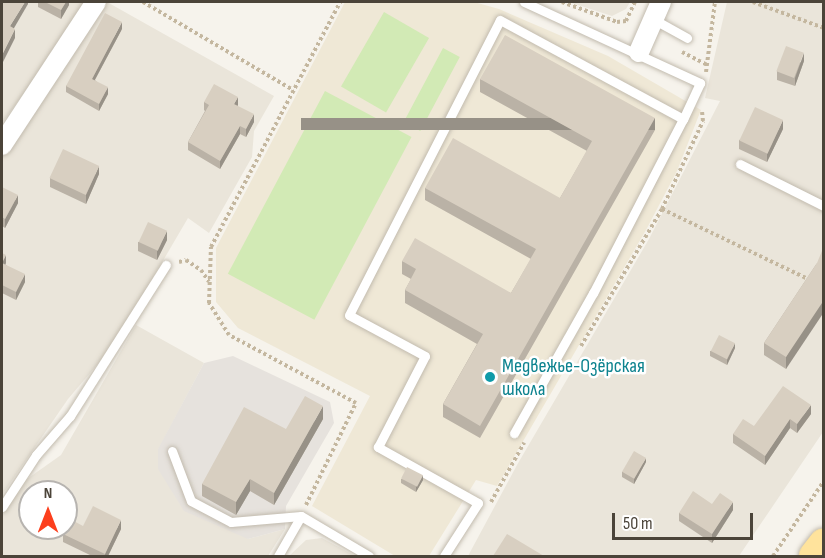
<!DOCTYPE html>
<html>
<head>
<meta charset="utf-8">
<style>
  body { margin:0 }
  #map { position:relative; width:825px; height:558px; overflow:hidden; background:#f6f3ec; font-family:"Sofia Sans Condensed",sans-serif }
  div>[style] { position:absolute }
  .residential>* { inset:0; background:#eae5da }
  .industrial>* { inset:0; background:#e6e2dd }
  .education>* { inset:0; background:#efe8d6 }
  .green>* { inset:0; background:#d2eab5; transform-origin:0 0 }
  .path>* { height:4px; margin-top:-2px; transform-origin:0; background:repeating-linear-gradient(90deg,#c4b79f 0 3px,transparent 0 6px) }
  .roads { filter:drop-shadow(0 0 2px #c2bbae) drop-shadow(0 0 2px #c2bbae) }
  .service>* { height:9px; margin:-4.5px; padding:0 4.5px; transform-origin:4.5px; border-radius:4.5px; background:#fff }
  .minor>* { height:20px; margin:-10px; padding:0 10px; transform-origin:10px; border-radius:10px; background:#fff }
  .primary>* { height:30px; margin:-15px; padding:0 15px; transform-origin:15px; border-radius:15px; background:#ffe39c }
  .wall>* { inset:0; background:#bab2a6 }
  .shaded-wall>* { inset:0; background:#979187; transform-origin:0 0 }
  .building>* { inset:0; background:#d8cfc1; transform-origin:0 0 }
  .dots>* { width:16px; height:16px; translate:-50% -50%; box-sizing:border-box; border:3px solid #fff; border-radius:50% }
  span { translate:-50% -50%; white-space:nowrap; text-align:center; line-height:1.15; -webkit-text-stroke:5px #fff; paint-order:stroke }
  .culture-label { font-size:20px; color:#0d838f }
  .left { translate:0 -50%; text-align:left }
  .frame { position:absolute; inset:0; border:3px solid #4b4439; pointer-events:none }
  .north { position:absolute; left:18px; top:480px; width:60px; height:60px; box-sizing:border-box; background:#fff; border:2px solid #b7b4b0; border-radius:50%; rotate:0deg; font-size:16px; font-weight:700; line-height:24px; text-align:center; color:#4b4439 }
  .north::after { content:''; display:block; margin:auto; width:21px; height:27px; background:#fc3f1d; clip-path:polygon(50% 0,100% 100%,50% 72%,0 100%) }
  .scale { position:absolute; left:612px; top:513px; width:141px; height:27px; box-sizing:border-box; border:3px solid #4b4439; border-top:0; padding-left:8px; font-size:18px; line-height:21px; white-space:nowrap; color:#4b4439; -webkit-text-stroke:4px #fff; paint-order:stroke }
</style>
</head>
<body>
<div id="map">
  <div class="residential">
    <div style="clip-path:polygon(2px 2px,86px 2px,73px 26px,2px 123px)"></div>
    <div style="clip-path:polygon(107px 2px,274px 96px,254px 131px,252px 157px,209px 233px,188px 218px,113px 346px,68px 399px,2px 495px,2px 154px)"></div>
    <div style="clip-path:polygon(569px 2px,630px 2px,626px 9px,612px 16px)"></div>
    <div style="clip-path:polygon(727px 2px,823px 2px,823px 432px,739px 556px,468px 556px,517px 465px,649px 239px,720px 101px,705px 98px)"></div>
    <div style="clip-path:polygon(evenodd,136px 325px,204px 363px,158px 450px,248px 539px,285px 529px,268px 556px,2px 556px,2px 516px,20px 484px,61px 455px,136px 325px,30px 492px,66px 492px,66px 528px,30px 528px,30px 492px)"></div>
    <div style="clip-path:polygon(322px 538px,355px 556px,289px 556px,306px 540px)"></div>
  </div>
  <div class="industrial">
    <div style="clip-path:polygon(233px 356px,330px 402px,334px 423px,286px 506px,285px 529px,248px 539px,184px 511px,158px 469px,158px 449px,204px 363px)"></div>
  </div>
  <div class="education">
    <div style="clip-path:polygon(345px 2px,474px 2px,499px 9px,608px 56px,701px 110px,677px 171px,646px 230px,497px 486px,476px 480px,429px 556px,395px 556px,312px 506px,370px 396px,238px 328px,216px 302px,216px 248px)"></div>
  </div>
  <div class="green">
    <div style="left:384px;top:12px;width:52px;height:86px;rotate:30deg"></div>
    <div style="left:443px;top:48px;width:19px;height:84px;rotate:28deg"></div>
    <div style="left:325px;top:91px;width:98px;height:207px;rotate:28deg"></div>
  </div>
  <div class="path">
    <div style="left:143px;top:2px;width:174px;rotate:30.4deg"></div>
    <div style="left:562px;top:2px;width:59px;rotate:20deg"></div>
    <div style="left:617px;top:22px;width:9px;rotate:-6deg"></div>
    <div style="left:626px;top:21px;width:21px;rotate:-65deg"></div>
    <div style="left:753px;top:2px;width:76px;rotate:20.1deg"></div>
    <div style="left:682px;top:52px;width:29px;rotate:27deg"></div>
    <div style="left:706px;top:72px;width:71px;rotate:-82.7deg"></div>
    <div style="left:662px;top:209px;width:164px;rotate:25.6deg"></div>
    <div style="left:179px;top:262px;width:7px;rotate:-16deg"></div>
    <div style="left:186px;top:260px;width:18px;rotate:34deg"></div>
    <div style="left:201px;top:270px;width:14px;rotate:56deg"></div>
    <div style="left:581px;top:346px;width:159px;rotate:-59.4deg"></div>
    <div style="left:662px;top:209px;width:97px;rotate:-65deg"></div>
    <div style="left:703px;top:121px;width:9px;rotate:-96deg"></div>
    <div style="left:491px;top:502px;width:68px;rotate:-60.8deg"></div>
    <div style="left:306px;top:505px;width:114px;rotate:-63.9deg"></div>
    <div style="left:356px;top:403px;width:144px;rotate:-151.8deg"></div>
    <div style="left:229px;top:335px;width:38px;rotate:-122deg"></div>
    <div style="left:209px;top:303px;width:56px;rotate:-88deg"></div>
    <div style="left:211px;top:247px;width:277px;rotate:-62.2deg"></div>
    <div style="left:773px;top:556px;width:91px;rotate:-55.8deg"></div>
  </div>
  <div class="roads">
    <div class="service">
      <div style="left:524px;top:2px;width:194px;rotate:24.7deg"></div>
      <div style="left:700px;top:83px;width:40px;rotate:115deg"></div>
      <div style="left:653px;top:19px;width:39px;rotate:29deg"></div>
      <div style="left:740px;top:164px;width:94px;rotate:26.6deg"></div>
      <div style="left:172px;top:451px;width:53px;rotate:69.2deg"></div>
      <div style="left:191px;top:501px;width:45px;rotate:27.7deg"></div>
      <div style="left:231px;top:522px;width:70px;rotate:-4.9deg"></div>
      <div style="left:2px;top:507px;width:62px;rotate:-56.8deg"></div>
      <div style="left:36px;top:455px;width:52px;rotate:-48.9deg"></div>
      <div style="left:70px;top:416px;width:179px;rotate:-57.6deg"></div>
      <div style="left:278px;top:556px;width:46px;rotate:-60.1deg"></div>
      <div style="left:301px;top:516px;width:79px;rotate:30.5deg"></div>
      <div style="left:444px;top:556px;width:63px;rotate:-57.3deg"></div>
      <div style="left:478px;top:503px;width:115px;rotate:-150.8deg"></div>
      <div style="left:378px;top:447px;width:102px;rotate:-62.7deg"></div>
      <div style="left:425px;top:356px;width:86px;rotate:-151.7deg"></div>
      <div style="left:349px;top:315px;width:331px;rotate:-62.9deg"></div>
      <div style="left:500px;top:20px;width:208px;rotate:28.4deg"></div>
      <div style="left:683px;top:119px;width:196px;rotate:117.3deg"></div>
      <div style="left:593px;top:293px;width:161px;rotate:119.4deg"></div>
    </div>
    <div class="minor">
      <div style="left:639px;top:52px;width:55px;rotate:-66.3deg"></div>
      <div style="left:2px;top:145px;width:171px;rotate:-56.7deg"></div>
    </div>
    <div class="primary">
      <div style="left:814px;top:556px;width:16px;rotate:-52deg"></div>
    </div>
  </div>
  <div class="wall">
    <div style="clip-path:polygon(38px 2px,69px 2px,69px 5px,61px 19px,38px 7px)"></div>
    <div style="clip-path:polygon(122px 29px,95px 80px,108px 94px,99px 111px,66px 92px,66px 86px)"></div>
    <div style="clip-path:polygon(804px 61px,795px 86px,777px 80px,777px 71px)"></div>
    <div style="clip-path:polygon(480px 79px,655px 130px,480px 438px,443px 417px,443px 404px,477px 344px,405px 303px,405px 290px,411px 279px,402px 274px,402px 261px,511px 293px,531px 259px,425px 200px,425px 188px,560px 198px,587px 151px,480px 92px)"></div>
    <div style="clip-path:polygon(204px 102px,238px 105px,237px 106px,254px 122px,246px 137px,240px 134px,220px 169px,188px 150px,188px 142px,205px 111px,204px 110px)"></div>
    <div style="clip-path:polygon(783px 129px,767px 162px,739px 149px,739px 140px)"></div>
    <div style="clip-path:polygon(99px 174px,86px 204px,50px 187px,50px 178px)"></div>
    <div style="clip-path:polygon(2px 187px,18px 203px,5px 228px,2px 226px)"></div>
    <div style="clip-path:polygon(167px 240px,157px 260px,138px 251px,138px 242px)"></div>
    <div style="clip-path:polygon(2px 253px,6px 263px,5px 264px,25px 282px,16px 300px,2px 293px)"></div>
    <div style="clip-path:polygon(817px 263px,786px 369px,764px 355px,764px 343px)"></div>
    <div style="clip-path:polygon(735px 348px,727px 365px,710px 356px,710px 351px)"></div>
    <div style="clip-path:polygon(811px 414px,797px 433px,790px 428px,765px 465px,733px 443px,733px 434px,754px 426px)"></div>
    <div style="clip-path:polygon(323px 419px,274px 505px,250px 491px,236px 515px,202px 496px,202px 484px,286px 429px)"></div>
    <div style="clip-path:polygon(646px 462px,634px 484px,622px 477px,622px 472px)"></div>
    <div style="clip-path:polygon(401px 479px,423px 480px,416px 492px,401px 483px)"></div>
    <div style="clip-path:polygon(733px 510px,712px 543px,679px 521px,679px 513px)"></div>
    <div style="clip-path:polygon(121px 529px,108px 556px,92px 556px,63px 542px,63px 534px)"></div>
  </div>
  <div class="shaded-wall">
    <div style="clip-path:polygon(25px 2px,28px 2px,28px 4px,10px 35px,10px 26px)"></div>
    <div style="clip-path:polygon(66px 2px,69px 2px,69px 5px,61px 19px,61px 10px)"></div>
    <div style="clip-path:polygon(122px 22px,122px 29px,92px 85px,92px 79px)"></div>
    <div style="clip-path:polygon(15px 29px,15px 38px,2px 64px,2px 55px)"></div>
    <div style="clip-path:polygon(804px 53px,804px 61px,795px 86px,795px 78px)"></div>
    <div style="clip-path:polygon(108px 87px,108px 94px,99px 111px,99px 104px)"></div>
    <div style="clip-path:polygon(238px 97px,238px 105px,234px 112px,234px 104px)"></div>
    <div style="clip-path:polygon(254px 114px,254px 122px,246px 137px,246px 129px)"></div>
    <div style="left:655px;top:118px;width:12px;height:354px;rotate:90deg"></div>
    <div style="clip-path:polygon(783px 120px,783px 129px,767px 162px,767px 154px)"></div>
    <div style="clip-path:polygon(240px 126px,240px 134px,220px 169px,220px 161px)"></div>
    <div style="clip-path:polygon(99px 166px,99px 174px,86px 204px,86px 195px)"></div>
    <div style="clip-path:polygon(18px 195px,18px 203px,5px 228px,5px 219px)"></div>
    <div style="clip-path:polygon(167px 231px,167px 240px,157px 260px,157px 251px)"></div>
    <div style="clip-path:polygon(6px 255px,6px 263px,2px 271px,2px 263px)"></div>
    <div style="clip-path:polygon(25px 274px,25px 282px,16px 300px,16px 292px)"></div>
    <div style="clip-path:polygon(824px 289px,824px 312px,786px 369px,786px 357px)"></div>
    <div style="clip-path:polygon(735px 343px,735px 348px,727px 365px,727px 360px)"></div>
    <div style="clip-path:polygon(811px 405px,811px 414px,797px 433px,797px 424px)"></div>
    <div style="clip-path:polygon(323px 406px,323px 419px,274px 505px,274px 493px)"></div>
    <div style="clip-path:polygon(790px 419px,790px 428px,765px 465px,765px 456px)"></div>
    <div style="clip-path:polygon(646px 458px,646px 462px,634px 484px,634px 479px)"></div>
    <div style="clip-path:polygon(423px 475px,423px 480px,416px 492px,416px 487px)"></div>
    <div style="clip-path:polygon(250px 479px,250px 491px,236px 515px,236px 502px)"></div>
    <div style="clip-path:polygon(733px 502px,733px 510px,712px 543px,712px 534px)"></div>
    <div style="clip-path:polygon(121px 520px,121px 529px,108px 556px,105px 556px,105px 554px)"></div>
  </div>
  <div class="building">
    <div style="clip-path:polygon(2px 2px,25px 2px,10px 26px,15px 29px,2px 55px)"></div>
    <div style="clip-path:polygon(45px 2px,66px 2px,61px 10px)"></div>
    <div style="clip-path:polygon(105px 13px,122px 22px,92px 79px,108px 87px,99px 104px,66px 86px)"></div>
    <div style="clip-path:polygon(505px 35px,655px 118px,480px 426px,443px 404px,483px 334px,405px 290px,416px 269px,402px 261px,415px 238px,511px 293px,536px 249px,425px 188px,453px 138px,560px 198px,592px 141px,480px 79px)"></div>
    <div style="left:786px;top:46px;width:19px;height:27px;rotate:21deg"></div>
    <div style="clip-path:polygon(214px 84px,238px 97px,234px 104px,254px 114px,246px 129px,240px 126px,220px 161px,188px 142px,209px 105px,204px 102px)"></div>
    <div style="left:755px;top:107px;width:31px;height:37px;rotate:25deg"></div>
    <div style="left:63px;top:149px;width:40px;height:32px;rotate:25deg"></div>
    <div style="clip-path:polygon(2px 187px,18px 195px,5px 219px,2px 217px)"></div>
    <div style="left:148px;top:222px;width:21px;height:22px;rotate:25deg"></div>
    <div style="clip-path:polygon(824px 246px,824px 289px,822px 293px,824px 294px,824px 300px,786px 357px,764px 343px,817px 263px)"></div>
    <div style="clip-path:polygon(2px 253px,6px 255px,2px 263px,25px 274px,16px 292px,2px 285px)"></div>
    <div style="left:719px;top:335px;width:18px;height:18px;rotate:27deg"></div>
    <div style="clip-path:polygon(783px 386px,811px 405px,797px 424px,790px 419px,765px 456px,733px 434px,743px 419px,754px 426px)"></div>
    <div style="clip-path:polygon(305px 396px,323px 406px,274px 493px,250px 479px,236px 502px,202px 484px,244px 407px,286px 429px)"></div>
    <div style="left:634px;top:451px;width:14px;height:24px;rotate:30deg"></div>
    <div style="left:407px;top:467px;width:18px;height:13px;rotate:27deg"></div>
    <div style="clip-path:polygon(693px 491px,712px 504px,720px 493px,733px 502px,712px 534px,679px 513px)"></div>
    <div style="clip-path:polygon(93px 506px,121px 520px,105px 554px,63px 534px,70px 519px,83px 526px)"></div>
    <div style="clip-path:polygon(507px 534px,544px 556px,493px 556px)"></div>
  </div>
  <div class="dots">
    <div style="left:490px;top:377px;background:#0f9aa8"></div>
  </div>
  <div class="culture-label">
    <span class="left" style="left:502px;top:378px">Медвежье-Озёрская<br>школа</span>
  </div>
  <div class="frame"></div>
  <div class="north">N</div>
  <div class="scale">50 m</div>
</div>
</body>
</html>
